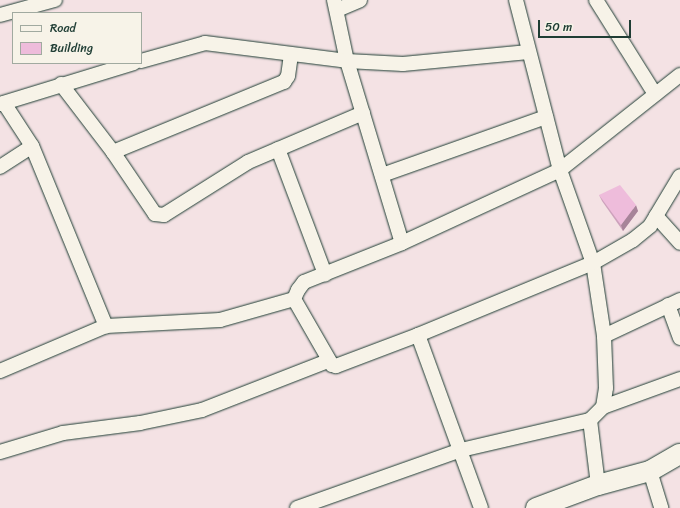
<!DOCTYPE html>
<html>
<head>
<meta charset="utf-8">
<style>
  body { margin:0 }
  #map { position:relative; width:680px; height:508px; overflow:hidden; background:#f4e2e4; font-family:Sriracha,sans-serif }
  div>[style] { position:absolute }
  .roads { filter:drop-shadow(0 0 1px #1f3d34) drop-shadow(0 0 1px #1f3d34) }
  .street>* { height:14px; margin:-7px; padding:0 7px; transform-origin:7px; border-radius:7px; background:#f7f3e8 }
  .secondary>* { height:20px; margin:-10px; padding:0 10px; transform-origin:10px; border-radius:10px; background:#f7f3e8 }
  .wall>* { inset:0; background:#cda2bc }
  .shaded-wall>* { inset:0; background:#a78499 }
  .building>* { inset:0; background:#eebcdb }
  span { translate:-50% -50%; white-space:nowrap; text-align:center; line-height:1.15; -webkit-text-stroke:3px #f7f3e8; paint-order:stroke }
  .legend { position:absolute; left:12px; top:12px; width:130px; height:52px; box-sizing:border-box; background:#f7f3e8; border:1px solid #a1aaa0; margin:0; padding:5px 7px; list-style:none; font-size:12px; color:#1f3d34 }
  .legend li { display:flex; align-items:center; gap:8px; height:20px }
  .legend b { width:20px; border:1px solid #a1aaa0 }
  .scale { position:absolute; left:538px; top:20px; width:93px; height:18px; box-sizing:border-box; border:2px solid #1f3d34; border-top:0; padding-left:5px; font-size:12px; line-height:14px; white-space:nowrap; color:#1f3d34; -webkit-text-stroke:3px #f7f3e8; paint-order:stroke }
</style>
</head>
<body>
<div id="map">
  <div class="roads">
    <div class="street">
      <div style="left:334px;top:0;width:62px;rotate:78deg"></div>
      <div style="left:347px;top:61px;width:190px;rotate:73.2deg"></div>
      <div style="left:516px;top:0;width:176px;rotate:75.5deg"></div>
      <div style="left:560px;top:170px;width:99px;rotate:70.5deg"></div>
      <div style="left:593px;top:263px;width:74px;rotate:81.4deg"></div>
      <div style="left:604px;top:336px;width:52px;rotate:87.8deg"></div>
      <div style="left:606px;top:388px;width:19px;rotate:99deg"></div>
      <div style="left:603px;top:407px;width:18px;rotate:135deg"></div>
      <div style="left:590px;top:420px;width:65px;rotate:83deg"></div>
      <div style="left:596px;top:0;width:111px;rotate:57.9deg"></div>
      <div style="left:337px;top:10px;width:25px;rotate:-23deg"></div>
      <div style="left:0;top:15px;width:57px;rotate:-15.3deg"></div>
      <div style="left:141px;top:61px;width:66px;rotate:-15.7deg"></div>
      <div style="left:205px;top:43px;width:143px;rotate:7.2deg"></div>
      <div style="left:347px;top:61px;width:56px;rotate:3.1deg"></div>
      <div style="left:403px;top:64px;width:126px;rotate:-5.5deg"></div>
      <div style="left:61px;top:84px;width:86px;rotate:52.6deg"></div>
      <div style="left:113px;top:152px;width:75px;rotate:55.9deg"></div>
      <div style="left:155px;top:214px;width:9px;rotate:6deg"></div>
      <div style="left:164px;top:215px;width:99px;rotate:-32.2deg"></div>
      <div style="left:248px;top:162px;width:125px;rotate:-23.1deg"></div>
      <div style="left:4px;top:103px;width:51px;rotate:56.9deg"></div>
      <div style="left:32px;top:146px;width:195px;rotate:67.7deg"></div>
      <div style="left:0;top:104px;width:140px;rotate:-17deg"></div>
      <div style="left:278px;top:149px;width:134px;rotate:69.4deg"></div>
      <div style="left:113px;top:152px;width:185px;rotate:-22.3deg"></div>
      <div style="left:284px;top:82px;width:7px;rotate:-56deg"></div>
      <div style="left:288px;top:76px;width:22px;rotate:-82deg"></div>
      <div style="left:0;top:167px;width:38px;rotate:-33deg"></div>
      <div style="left:382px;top:175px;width:174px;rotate:-19.5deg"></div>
      <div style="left:656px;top:216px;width:36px;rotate:48deg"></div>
      <div style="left:668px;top:305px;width:35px;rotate:70deg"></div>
      <div style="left:418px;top:335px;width:189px;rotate:-22.4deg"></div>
      <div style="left:593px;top:263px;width:46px;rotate:-29.9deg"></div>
      <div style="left:633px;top:240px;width:22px;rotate:-39deg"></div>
      <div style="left:650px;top:226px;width:58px;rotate:-59deg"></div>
      <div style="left:604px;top:336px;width:84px;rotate:-25.3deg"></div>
      <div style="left:0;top:371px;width:115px;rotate:-23deg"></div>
      <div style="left:106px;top:326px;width:114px;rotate:-3deg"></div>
      <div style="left:220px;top:320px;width:77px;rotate:-15.8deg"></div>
      <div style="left:603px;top:407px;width:82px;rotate:-20deg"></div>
      <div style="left:0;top:452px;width:66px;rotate:-16.8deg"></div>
      <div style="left:63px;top:433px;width:78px;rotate:-7.4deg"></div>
      <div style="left:140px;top:423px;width:63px;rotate:-11.8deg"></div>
      <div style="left:202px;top:410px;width:135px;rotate:-21.3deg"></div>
      <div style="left:650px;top:471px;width:39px;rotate:73deg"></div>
      <div style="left:297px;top:508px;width:174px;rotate:-19.5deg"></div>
      <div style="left:461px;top:450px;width:132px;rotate:-13.1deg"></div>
      <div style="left:481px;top:508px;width:184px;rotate:-110deg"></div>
      <div style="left:418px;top:335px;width:88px;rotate:159.3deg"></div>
      <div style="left:336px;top:366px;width:4px;rotate:-166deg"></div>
      <div style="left:332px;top:365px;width:76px;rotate:-119.9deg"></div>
      <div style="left:294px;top:299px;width:10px;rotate:-66deg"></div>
      <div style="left:298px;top:290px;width:10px;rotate:-53deg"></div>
      <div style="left:304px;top:282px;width:105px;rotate:-21.7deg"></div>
      <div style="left:402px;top:243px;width:174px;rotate:-24.8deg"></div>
      <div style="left:560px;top:170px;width:153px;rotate:-38.4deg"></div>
    </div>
    <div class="secondary">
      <div style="left:536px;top:508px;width:66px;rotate:-20.4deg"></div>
      <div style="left:598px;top:485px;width:54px;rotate:-15.1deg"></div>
      <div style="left:650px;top:471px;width:34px;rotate:-30deg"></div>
    </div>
  </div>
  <div class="wall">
    <div style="clip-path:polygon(599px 195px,638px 211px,623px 231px,602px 201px)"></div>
  </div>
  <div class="shaded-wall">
    <div style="clip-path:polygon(636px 205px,638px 211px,623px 231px,621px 225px)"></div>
  </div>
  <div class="building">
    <div style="clip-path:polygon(620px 185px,636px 205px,621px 225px,599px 195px)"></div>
  </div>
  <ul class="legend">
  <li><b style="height:5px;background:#f7f3e8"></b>Road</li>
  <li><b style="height:11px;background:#eebcdb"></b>Building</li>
  </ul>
  <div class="scale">50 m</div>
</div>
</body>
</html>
